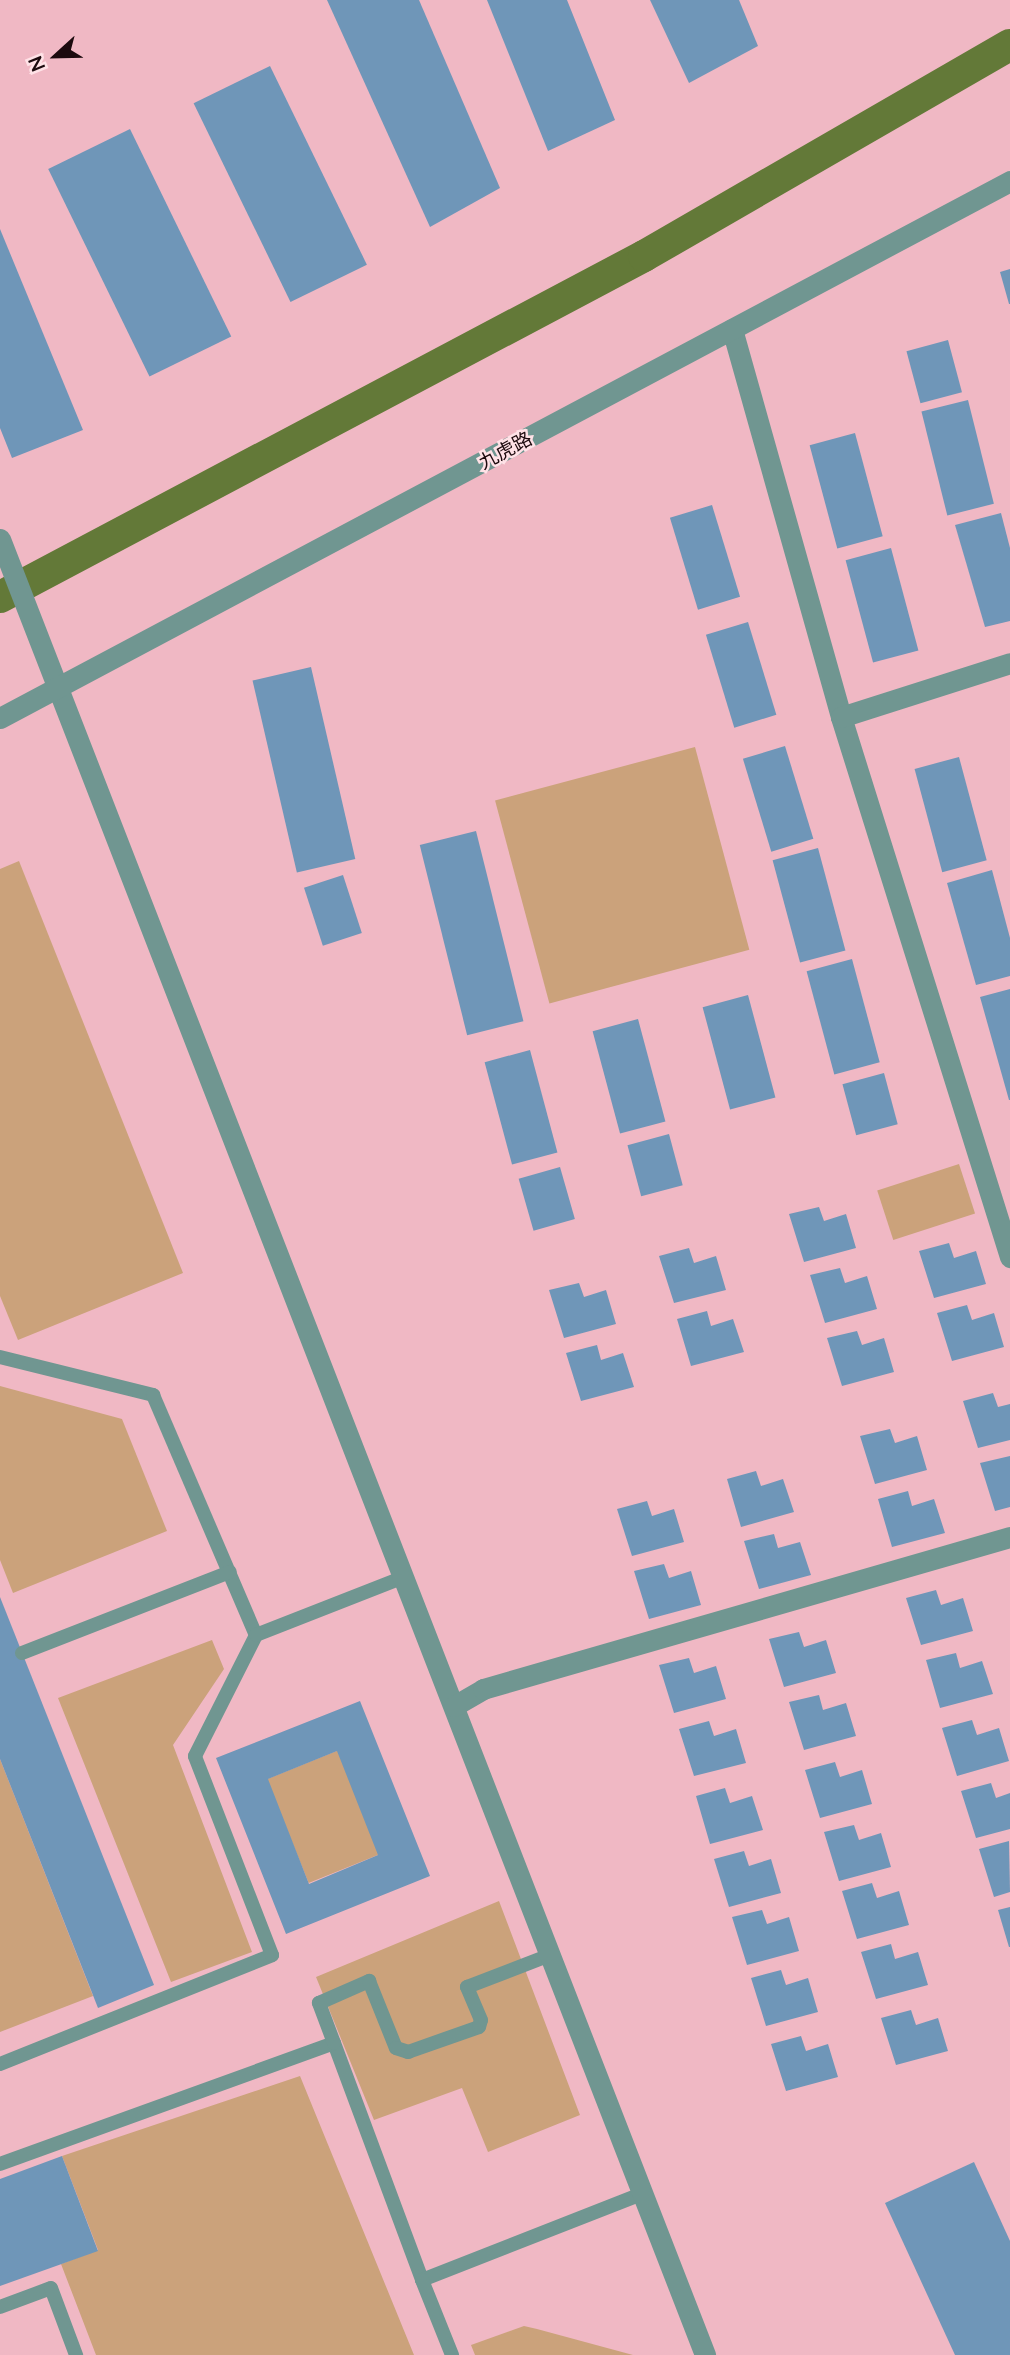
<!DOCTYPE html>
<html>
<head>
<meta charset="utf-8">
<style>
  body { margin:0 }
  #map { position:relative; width:1010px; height:2355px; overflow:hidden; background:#f0b8c4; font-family:Lato,"Noto Sans SC",sans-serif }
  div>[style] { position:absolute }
  .green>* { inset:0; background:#cba27b; transform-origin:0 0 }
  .canal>* { height:32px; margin:-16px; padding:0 16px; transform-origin:16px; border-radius:16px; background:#637938 }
  .building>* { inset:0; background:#6f96b8; transform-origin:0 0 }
  .service>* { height:14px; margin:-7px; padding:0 7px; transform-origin:7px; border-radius:7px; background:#709691 }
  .minor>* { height:21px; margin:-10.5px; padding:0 10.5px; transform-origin:10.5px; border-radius:10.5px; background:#709691 }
  .tertiary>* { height:21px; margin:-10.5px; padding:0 10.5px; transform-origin:10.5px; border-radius:10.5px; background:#709691 }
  span { translate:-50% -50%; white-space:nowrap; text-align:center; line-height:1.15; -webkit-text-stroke:5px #ffe2e7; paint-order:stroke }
  .street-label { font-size:19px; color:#1c0a0e }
  .north { position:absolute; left:21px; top:21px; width:70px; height:70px; -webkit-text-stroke:5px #ffe2e7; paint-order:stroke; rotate:248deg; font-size:19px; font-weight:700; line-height:28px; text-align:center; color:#1c0a0e }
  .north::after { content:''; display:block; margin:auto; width:24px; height:32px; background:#1c0a0e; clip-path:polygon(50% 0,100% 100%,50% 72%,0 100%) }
</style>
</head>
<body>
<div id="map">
  <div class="green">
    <div style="left:695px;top:747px;width:210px;height:207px;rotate:75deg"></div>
    <div style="clip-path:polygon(19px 861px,183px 1273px,18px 1340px,0 1296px,0 869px)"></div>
    <div style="left:959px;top:1164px;width:52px;height:86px;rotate:72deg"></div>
    <div style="clip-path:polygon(0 1386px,122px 1419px,167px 1531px,13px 1593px,0 1560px)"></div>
    <div style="clip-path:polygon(212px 1640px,224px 1669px,173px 1745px,252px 1952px,171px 1982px,58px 1698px)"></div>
    <div style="left:339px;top:1750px;width:112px;height:78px;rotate:68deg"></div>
    <div style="clip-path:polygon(0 1759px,93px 1996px,0 2032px)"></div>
    <div style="clip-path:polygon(499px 1901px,580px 2115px,488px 2152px,462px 2088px,374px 2120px,316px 1977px)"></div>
    <div style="clip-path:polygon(300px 2076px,414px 2355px,96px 2355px,61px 2264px,98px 2250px,62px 2156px)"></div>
    <div style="clip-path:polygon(524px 2326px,537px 2329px,633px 2355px,475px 2355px,471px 2345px)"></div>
  </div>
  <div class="canal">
    <div style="left:0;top:597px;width:729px;rotate:-27.9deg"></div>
    <div style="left:644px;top:256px;width:422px;rotate:-30deg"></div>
  </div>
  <div class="building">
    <div style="clip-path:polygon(327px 0,419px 0,500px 188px,430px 227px)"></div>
    <div style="clip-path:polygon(487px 0,567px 0,615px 120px,548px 151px)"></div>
    <div style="clip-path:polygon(650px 0,739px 0,758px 46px,689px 83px)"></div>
    <div style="left:270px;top:66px;width:221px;height:85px;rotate:64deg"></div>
    <div style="left:130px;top:129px;width:231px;height:91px;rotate:64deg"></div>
    <div style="clip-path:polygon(0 229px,83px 430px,12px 458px,0 428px)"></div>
    <div style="clip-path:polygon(1010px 269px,1010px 304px,1009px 304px,1000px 272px)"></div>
    <div style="left:948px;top:340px;width:54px;height:43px;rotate:75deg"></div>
    <div style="left:968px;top:400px;width:107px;height:48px;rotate:76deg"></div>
    <div style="left:855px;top:433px;width:107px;height:47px;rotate:75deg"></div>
    <div style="left:712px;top:505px;width:96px;height:44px;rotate:73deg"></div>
    <div style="clip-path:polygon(1001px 513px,1010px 548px,1010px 621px,985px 627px,955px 525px)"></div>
    <div style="left:891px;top:548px;width:106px;height:47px;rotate:75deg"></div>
    <div style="left:748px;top:622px;width:97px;height:44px;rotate:73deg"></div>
    <div style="left:311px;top:667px;width:197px;height:60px;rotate:77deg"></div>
    <div style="left:785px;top:746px;width:97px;height:44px;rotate:73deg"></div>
    <div style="left:959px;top:757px;width:107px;height:46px;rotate:75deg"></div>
    <div style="left:476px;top:831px;width:196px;height:58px;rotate:76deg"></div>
    <div style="left:818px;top:848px;width:106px;height:47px;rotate:75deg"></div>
    <div style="clip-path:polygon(992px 870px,1010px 938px,1010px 976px,976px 985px,947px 883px)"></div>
    <div style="left:343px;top:875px;width:61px;height:41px;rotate:72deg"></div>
    <div style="left:852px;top:959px;width:107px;height:47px;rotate:75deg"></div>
    <div style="clip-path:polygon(1010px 989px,1010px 1100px,1009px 1100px,980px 997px)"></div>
    <div style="left:748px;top:995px;width:106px;height:47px;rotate:75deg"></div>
    <div style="left:638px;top:1019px;width:106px;height:47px;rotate:75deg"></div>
    <div style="left:530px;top:1050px;width:106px;height:47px;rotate:75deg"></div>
    <div style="left:884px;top:1073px;width:53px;height:43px;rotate:75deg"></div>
    <div style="left:669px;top:1134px;width:53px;height:43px;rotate:75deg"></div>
    <div style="left:560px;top:1167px;width:54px;height:43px;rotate:74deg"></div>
    <div style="clip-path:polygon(819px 1207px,824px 1221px,846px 1214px,856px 1248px,804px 1262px,789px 1214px)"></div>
    <div style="clip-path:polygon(949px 1243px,954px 1258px,976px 1251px,986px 1284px,934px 1298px,919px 1251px)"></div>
    <div style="clip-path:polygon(689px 1248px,694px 1263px,716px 1256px,726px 1290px,674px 1303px,659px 1256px)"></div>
    <div style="clip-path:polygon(840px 1268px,845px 1283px,867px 1276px,877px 1309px,825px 1323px,810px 1275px)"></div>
    <div style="clip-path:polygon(579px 1283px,584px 1297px,606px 1290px,616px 1324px,564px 1338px,549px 1290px)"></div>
    <div style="clip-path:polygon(967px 1305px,972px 1320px,994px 1313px,1004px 1347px,952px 1361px,937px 1313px)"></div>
    <div style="clip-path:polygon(707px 1311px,711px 1326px,733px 1319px,744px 1352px,691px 1366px,677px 1319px)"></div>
    <div style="clip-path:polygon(857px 1331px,862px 1345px,884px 1338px,894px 1372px,842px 1386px,827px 1338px)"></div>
    <div style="clip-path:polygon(597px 1345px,601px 1360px,623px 1353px,634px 1387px,581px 1401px,566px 1353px)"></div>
    <div style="clip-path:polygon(993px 1393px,998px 1407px,1010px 1404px,1010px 1440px,978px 1448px,963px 1401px)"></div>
    <div style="clip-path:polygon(890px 1429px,895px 1443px,917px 1436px,927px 1470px,875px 1484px,860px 1436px)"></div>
    <div style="clip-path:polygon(1010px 1456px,1010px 1507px,995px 1511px,980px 1463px)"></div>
    <div style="clip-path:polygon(756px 1471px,761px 1486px,783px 1479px,794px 1512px,741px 1527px,727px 1479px)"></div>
    <div style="clip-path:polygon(908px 1491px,912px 1506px,934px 1499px,945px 1533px,892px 1547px,878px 1499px)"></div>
    <div style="clip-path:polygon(647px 1501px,652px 1516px,674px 1509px,684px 1542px,632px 1556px,617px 1509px)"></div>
    <div style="clip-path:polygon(774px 1534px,778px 1548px,800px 1542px,811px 1575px,759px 1589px,744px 1541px)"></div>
    <div style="clip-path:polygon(664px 1564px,669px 1578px,691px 1571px,701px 1605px,649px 1619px,634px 1571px)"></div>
    <div style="clip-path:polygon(936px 1590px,941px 1605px,963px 1598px,973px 1631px,921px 1645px,906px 1598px)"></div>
    <div style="clip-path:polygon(0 1597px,154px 1985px,98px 2008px,0 1759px)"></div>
    <div style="clip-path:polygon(799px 1632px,804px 1647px,826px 1640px,836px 1673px,784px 1687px,769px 1639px)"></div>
    <div style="clip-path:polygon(956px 1653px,960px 1668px,982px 1661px,993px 1694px,940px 1708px,926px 1660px)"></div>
    <div style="clip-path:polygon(689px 1658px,694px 1673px,716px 1666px,726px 1699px,674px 1713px,659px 1665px)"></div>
    <div style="clip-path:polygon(819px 1695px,823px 1710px,846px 1703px,856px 1736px,804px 1750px,789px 1702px)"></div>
    <div style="clip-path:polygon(evenodd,360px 1701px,430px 1876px,286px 1934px,216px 1758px,360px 1701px,337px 1751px,378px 1855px,309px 1884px,268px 1779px,337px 1751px)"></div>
    <div style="clip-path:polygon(972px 1720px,977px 1735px,999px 1728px,1009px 1761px,957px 1776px,942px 1728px)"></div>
    <div style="clip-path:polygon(709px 1721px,714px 1736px,736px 1729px,746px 1763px,694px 1776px,679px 1729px)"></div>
    <div style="clip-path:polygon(835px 1762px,840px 1777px,862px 1770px,872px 1804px,820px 1818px,805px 1770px)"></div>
    <div style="clip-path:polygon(991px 1783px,996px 1798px,1010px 1793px,1010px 1829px,976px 1838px,961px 1791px)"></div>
    <div style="clip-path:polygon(725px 1788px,730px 1803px,752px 1796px,763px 1830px,710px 1844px,696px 1796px)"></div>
    <div style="clip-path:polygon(854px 1825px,859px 1840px,881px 1833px,891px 1867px,839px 1881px,824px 1832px)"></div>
    <div style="clip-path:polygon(1009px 1841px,1010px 1892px,994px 1897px,979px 1849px)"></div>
    <div style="clip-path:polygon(744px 1851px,749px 1866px,771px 1859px,781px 1893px,729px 1907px,714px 1859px)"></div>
    <div style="clip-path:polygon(872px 1883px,877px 1898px,899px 1891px,909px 1925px,857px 1939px,842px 1891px)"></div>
    <div style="clip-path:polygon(1010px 1907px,1010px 1947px,1009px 1947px,998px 1910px)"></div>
    <div style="clip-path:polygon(762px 1910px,767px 1924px,789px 1917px,799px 1951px,747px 1965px,732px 1917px)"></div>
    <div style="clip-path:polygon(891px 1944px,895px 1959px,918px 1952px,928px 1985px,876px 1999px,861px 1952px)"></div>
    <div style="clip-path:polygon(781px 1970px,786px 1985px,808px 1978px,818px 2012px,766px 2026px,751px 1978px)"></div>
    <div style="clip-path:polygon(911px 2010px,916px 2025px,938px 2018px,948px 2051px,896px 2065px,881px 2018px)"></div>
    <div style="clip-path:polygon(801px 2036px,806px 2051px,828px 2044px,838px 2077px,786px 2091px,771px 2044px)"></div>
    <div style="clip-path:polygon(62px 2156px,98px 2251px,0 2286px,0 2179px)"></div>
    <div style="clip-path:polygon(974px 2162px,1010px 2241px,1010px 2355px,955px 2355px,885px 2203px)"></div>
  </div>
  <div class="service">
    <div style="left:0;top:1357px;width:158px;rotate:13.9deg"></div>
    <div style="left:153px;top:1395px;width:261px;rotate:66.8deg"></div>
    <div style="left:22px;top:1653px;width:223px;rotate:-21.3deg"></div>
    <div style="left:334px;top:2043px;width:253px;rotate:69.6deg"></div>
    <div style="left:422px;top:2280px;width:236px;rotate:-21.4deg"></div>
    <div style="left:0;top:2064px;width:293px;rotate:-21.8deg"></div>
    <div style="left:272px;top:1955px;width:213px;rotate:-111.2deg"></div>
    <div style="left:195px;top:1756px;width:136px;rotate:-63.2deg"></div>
    <div style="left:256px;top:1635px;width:159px;rotate:-21.4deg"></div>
    <div style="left:0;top:2164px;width:355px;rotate:-19.9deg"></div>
    <div style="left:334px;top:2043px;width:43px;rotate:-110.6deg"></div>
    <div style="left:319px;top:2003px;width:55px;rotate:-23.7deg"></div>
    <div style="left:369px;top:1981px;width:72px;rotate:68.1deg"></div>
    <div style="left:396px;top:2048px;width:13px;rotate:18deg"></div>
    <div style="left:408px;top:2052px;width:75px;rotate:-19.4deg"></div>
    <div style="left:479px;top:2027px;width:7px;rotate:-74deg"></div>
    <div style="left:481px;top:2020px;width:36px;rotate:-113deg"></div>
    <div style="left:467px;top:1987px;width:89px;rotate:-21.1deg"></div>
    <div style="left:422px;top:2280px;width:81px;rotate:68.2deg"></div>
    <div style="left:0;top:2307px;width:54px;rotate:-20.4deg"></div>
    <div style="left:51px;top:2288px;width:72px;rotate:69.5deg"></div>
  </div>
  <div class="minor">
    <div style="left:732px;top:329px;width:403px;rotate:74.3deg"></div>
    <div style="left:841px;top:717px;width:566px;rotate:72.62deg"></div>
    <div style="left:0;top:539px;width:1948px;rotate:68.78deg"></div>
    <div style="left:841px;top:717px;width:177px;rotate:-17.7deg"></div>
    <div style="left:454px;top:1706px;width:34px;rotate:-30deg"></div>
    <div style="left:483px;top:1689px;width:548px;rotate:-16.09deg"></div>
  </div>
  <div class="tertiary">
    <div style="left:0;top:718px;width:1144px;rotate:-28deg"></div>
  </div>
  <div class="street-label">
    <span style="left:505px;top:450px;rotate:-28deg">九虎路</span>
  </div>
  <div class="north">N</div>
</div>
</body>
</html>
